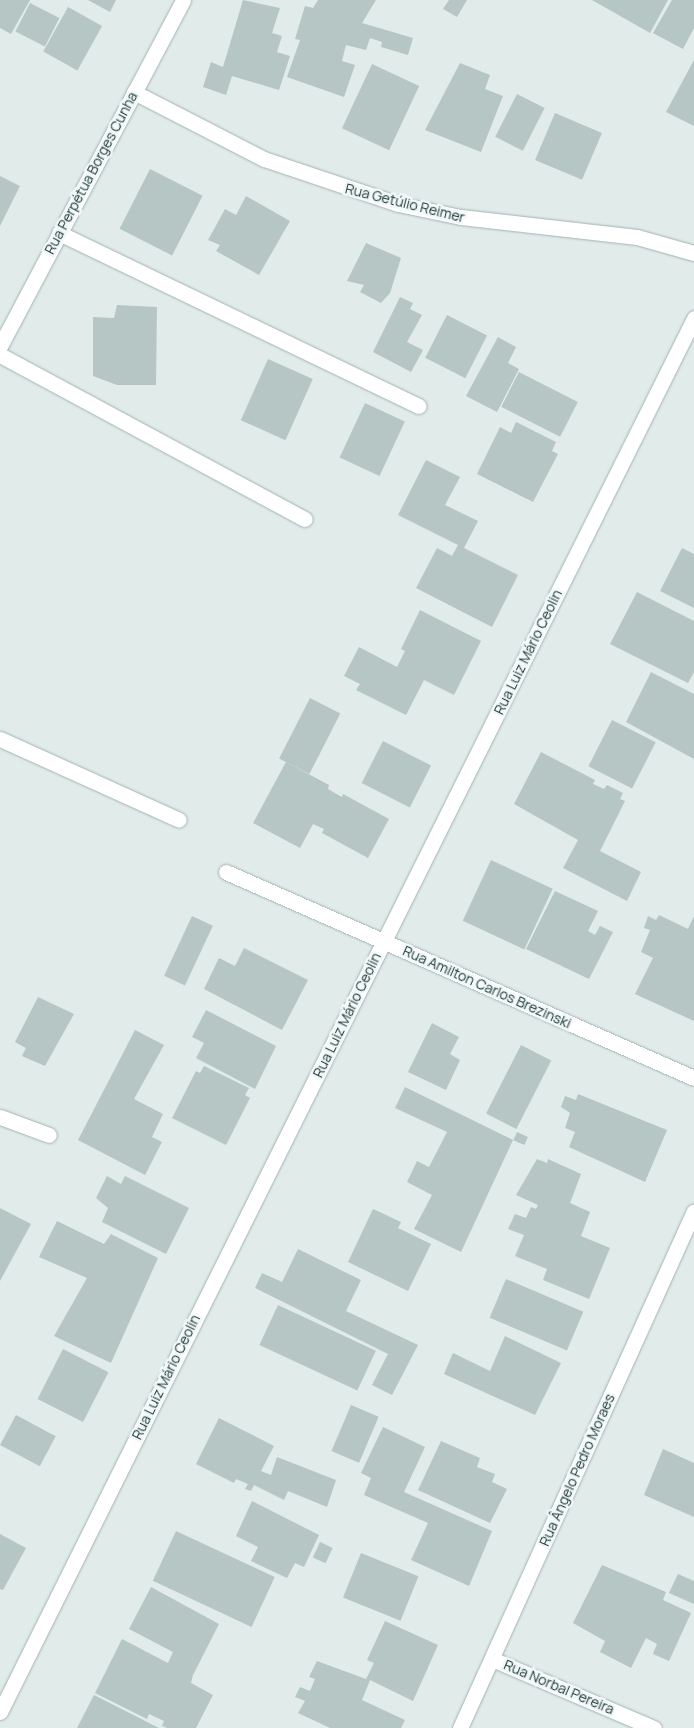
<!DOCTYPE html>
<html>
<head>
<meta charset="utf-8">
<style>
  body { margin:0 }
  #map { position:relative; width:694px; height:1728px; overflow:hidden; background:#e0ebea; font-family:Manrope,sans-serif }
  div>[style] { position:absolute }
  .building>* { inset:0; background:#b6c6c4; transform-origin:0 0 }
  .roads { filter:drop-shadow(0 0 1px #a3b2b2) drop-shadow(0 0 1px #a3b2b2) }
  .minor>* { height:15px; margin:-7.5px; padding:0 7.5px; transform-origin:7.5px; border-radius:7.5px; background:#fff }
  span { translate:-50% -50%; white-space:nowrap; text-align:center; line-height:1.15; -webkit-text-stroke:5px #f1f8f7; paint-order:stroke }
  .street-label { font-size:14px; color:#213a3c }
</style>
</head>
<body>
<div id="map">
  <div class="building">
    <div style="clip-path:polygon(0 0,30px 0,11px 34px,0 28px)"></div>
    <div style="clip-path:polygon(88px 0,116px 0,110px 12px)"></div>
    <div style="clip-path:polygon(243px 0,280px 8px,272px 33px,282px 36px,277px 52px,290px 56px,279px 90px,232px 76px,226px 95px,203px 87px,211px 62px,223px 67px)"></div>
    <div style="clip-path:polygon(318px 0,376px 0,362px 23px,413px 38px,408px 55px,381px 47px,382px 42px,370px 38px,366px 50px,346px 45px,342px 61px,355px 65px,344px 97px,287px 77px,300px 40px,295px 39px,305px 6px,313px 8px)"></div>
    <div style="clip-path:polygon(449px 0,467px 0,457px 17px,443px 9px)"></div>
    <div style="clip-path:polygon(592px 0,668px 0,650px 33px)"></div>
    <div style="clip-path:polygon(672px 0,694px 0,694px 28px,683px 49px,653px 33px)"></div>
    <div style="left:30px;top:3px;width:33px;height:32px;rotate:27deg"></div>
    <div style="left:68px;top:7px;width:39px;height:51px;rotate:29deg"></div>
    <div style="clip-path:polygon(694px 60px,694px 126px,666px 112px)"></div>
    <div style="clip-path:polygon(460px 63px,490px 75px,485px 89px,503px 96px,481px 152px,425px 130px)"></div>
    <div style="left:372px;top:64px;width:52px;height:71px;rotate:25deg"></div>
    <div style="left:517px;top:94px;width:31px;height:48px;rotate:27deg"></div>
    <div style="left:555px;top:113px;width:51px;height:51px;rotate:23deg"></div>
    <div style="left:150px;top:169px;width:59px;height:67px;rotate:27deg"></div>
    <div style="clip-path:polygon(0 176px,20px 186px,0 226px)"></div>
    <div style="clip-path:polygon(246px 196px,290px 221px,259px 275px,216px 251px,220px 245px,208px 240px,225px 209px,236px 215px)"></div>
    <div style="clip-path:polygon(366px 243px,401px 258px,390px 293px,381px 303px,360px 292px,364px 285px,347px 281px)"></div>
    <div style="clip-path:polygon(400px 297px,413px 303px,410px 309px,422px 315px,407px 342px,423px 350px,411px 372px,373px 352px)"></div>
    <div style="clip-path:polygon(117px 305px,157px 307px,156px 385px,117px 385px,93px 376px,93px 317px,114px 318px)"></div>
    <div style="left:447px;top:315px;width:45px;height:48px;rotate:27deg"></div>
    <div style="clip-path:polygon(498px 337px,516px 347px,508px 363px,519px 369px,497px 412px,466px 396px)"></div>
    <div style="left:268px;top:359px;width:49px;height:67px;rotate:24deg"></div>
    <div style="left:519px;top:372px;width:66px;height:39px;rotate:27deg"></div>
    <div style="left:365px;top:403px;width:44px;height:60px;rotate:25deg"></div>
    <div style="clip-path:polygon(516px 422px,556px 442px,552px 451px,558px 454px,533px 502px,477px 474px,500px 427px,511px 433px)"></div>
    <div style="clip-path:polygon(426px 460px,460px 477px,445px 505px,478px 521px,464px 548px,518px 575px,492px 627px,416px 588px,437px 548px,452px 556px,458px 545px,398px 515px)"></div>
    <div style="clip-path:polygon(682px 548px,694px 554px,694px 608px,660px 591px)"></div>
    <div style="clip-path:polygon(637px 592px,694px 621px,694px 672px,688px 683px,610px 644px)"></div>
    <div style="clip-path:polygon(420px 610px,481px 641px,454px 695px,424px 680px,406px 715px,356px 690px,360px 684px,344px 676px,359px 647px,397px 667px,405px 651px,401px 649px)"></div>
    <div style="clip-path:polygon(651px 672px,694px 694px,694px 759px,626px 722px)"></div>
    <div style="left:310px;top:698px;width:34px;height:68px;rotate:27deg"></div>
    <div style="left:612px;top:720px;width:49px;height:52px;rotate:27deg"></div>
    <div style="left:383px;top:741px;width:54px;height:47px;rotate:27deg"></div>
    <div style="clip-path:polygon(541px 752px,595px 780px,593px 784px,604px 789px,607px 785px,623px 793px,620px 799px,625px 801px,600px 851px,641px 872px,627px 901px,563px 868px,578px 840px,514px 804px)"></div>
    <div style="clip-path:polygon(286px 762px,329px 785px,328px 789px,342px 797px,343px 794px,389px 819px,368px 858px,322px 833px,324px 829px,313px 824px,300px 848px,253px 823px)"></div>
    <div style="left:491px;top:860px;width:68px;height:67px;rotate:25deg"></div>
    <div style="clip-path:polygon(555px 891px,598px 911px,588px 931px,595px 935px,600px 926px,613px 932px,589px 979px,526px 949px)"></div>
    <div style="clip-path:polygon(659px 915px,688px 929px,694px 916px,694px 1021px,635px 994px,653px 958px,641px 952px,650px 930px,644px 928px,648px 916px,656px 920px)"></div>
    <div style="left:192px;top:916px;width:23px;height:66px;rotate:25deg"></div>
    <div style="clip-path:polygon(244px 948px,308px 980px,282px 1030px,204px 989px,219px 958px,235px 966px)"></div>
    <div style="clip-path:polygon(38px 997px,74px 1014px,45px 1066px,22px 1056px,26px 1048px,15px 1042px)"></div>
    <div style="clip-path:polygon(206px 1010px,276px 1046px,255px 1089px,196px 1058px,204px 1043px,192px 1037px)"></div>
    <div style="clip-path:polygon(432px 1023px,459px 1037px,450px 1054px,460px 1060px,446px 1090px,408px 1072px)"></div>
    <div style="clip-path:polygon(135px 1030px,164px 1045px,134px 1099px,163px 1114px,152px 1137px,162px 1142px,145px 1175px,78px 1140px)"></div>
    <div style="left:521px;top:1045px;width:34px;height:77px;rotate:27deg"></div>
    <div style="clip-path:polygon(204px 1066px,249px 1088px,245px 1095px,250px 1098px,226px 1145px,172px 1118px,196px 1071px,200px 1073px)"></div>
    <div style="clip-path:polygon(405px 1087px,513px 1140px,461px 1252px,414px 1229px,432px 1195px,407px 1182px,417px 1161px,429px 1167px,447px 1132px,395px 1108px)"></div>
    <div style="clip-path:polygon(578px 1094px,667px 1130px,645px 1182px,569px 1147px,575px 1132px,565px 1128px,570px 1113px,561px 1107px,565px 1096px,576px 1100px)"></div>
    <div style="left:517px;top:1132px;width:12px;height:9px;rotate:24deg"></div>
    <div style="clip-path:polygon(537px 1159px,547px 1163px,548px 1159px,581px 1174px,570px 1203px,590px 1212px,581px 1236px,610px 1248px,589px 1299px,543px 1280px,547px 1269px,515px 1256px,524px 1235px,508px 1229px,515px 1214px,526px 1218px,531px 1207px,536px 1209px,538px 1205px,516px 1195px)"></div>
    <div style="clip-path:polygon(107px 1176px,121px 1184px,125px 1176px,189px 1208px,166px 1254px,102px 1222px,108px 1208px,96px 1198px)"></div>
    <div style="clip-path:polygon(0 1208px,31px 1224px,0 1281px)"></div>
    <div style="clip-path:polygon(373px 1209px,401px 1222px,398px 1228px,431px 1244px,408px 1291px,348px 1262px)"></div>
    <div style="clip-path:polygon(57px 1221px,104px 1244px,111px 1234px,158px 1258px,111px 1363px,54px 1336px,87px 1278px,39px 1257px)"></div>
    <div style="clip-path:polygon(298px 1249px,361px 1280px,346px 1311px,418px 1345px,392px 1395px,372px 1385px,388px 1354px,255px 1288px,262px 1273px,282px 1282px)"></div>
    <div style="left:506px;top:1279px;width:84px;height:42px;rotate:23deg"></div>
    <div style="left:278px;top:1305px;width:108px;height:44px;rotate:25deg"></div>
    <div style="clip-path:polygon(505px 1336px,561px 1363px,535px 1415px,444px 1374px,453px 1353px,490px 1371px)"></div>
    <div style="left:63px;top:1349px;width:51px;height:56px;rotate:27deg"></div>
    <div style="left:351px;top:1405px;width:30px;height:50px;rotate:23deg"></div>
    <div style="left:16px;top:1415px;width:45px;height:34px;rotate:28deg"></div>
    <div style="clip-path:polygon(219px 1418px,274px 1446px,261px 1471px,271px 1475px,277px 1457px,336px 1480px,327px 1507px,288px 1491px,284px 1500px,254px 1485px,251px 1491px,245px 1489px,248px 1484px,236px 1479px,234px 1483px,196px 1464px)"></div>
    <div style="clip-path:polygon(383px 1427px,425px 1447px,404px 1492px,492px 1531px,469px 1586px,411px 1560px,428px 1523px,364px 1495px,371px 1478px,361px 1473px)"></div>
    <div style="clip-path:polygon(441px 1441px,480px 1458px,477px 1467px,495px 1474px,492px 1482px,507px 1489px,490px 1523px,418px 1490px)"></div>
    <div style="clip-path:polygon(663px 1449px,694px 1463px,694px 1517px,644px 1495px)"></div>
    <div style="clip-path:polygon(252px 1501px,319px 1535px,304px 1567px,295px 1563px,287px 1578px,251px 1561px,258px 1547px,236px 1536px)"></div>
    <div style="left:176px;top:1531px;width:109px;height:55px;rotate:25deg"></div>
    <div style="clip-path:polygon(0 1534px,26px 1548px,3px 1590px,0 1589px)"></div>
    <div style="left:320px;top:1542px;width:14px;height:17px;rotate:25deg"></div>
    <div style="left:361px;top:1553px;width:62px;height:48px;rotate:22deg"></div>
    <div style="clip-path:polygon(602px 1565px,666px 1592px,663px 1600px,691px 1613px,669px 1661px,653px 1654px,657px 1644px,646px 1638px,631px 1668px,600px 1652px,605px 1641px,573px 1623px)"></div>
    <div style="clip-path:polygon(678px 1574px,694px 1581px,694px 1604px,669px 1593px)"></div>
    <div style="clip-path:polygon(151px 1587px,219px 1624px,193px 1675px,191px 1683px,213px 1695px,196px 1728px,167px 1728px,162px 1726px,164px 1721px,149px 1714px,147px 1719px,95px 1693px,122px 1639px,168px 1663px,173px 1652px,129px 1629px)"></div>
    <div style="clip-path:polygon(385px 1621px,438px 1645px,413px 1701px,370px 1680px,362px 1700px,405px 1720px,401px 1728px,330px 1728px,298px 1713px,305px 1701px,295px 1697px,300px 1687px,310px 1691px,315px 1679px,309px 1677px,317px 1661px,366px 1679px,374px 1663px,367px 1660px)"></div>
    <div style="clip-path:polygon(94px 1695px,159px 1728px,77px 1728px)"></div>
  </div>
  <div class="roads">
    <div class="minor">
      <div style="left:134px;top:92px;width:146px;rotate:27.3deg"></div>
      <div style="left:264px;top:159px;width:141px;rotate:18.6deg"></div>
      <div style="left:398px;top:204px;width:64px;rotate:11.7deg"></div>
      <div style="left:461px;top:217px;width:177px;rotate:6.5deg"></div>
      <div style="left:637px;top:237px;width:59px;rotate:15.7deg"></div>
      <div style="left:59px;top:233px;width:399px;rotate:25.7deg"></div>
      <div style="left:0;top:346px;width:391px;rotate:-62.1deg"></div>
      <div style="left:0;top:355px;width:346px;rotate:28.3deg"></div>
      <div style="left:0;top:739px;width:196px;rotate:24.3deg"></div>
      <div style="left:226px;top:872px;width:511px;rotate:23.76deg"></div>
      <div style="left:0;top:1117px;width:52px;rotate:20.2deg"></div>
      <div style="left:492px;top:1659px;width:176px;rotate:23.1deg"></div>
      <div style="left:0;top:1712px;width:1557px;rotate:-63.53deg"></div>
      <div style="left:460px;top:1728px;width:567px;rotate:-65.65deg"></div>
    </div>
  </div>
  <div class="street-label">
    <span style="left:91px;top:173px;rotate:-62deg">Rua Perpétua Borges Cunha</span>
    <span style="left:405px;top:203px;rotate:14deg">Rua Getúlio Reimer</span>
    <span style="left:528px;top:652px;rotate:-64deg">Rua Luiz Mário Ceolin</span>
    <span style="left:487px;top:987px;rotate:24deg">Rua Amilton Carlos Brezinski</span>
    <span style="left:347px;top:1015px;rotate:-64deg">Rua Luiz Mário Ceolin</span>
    <span style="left:166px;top:1377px;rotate:-64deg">Rua Luiz Mário Ceolin</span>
    <span style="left:577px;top:1470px;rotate:-66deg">Rua Ângelo Pedro Moraes</span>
    <span style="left:559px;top:1687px;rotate:23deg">Rua Norbal Pereira</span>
  </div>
</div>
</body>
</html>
